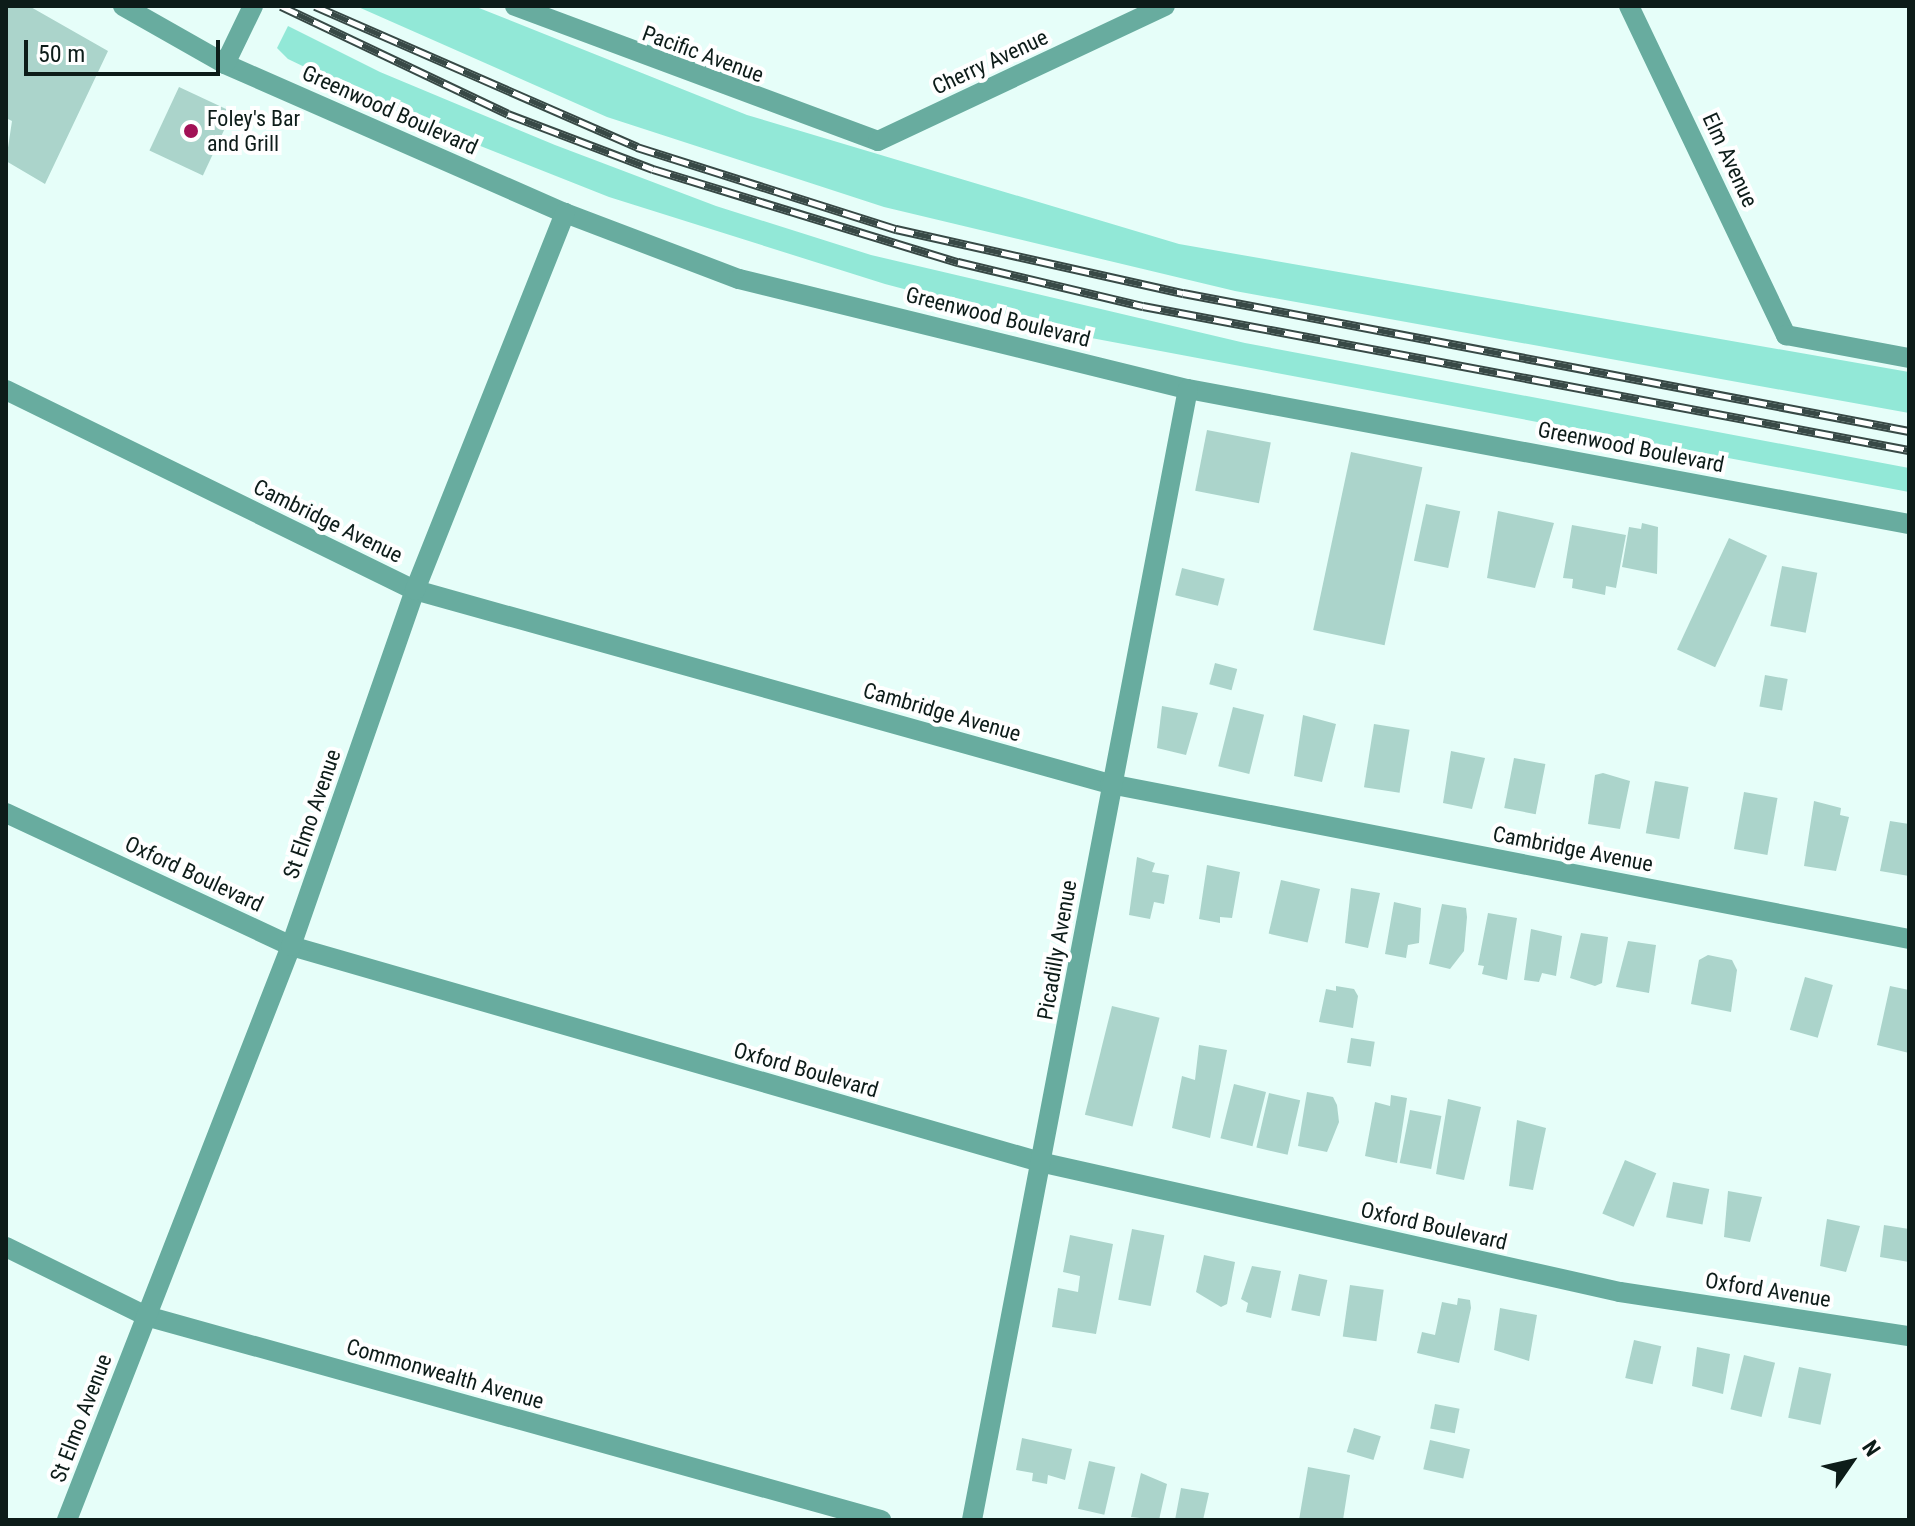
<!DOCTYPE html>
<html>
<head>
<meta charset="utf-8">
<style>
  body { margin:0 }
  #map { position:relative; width:1915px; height:1526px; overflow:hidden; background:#e6fef9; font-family:"Roboto Condensed",sans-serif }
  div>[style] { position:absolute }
  .green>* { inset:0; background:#92e8d7 }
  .building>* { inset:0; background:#abd4cb; transform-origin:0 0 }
  .minor>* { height:20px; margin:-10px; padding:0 10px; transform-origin:10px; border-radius:10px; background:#68ac9f }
  .rail>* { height:9px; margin-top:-4.5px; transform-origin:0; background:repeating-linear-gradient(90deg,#fff 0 18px,#384946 0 36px); box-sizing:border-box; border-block:2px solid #384946 }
  .dots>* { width:22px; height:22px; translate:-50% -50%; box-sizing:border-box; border:4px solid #fff; border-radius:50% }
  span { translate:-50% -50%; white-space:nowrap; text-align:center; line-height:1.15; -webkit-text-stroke:8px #fff; paint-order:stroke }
  .street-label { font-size:22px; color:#0d1c19 }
  .poi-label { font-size:22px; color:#0d1c19 }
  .left { translate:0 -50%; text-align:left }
  .frame { position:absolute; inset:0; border:8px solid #0d1c19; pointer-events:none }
  .north { position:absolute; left:1811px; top:1422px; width:80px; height:80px; -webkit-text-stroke:6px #fff; paint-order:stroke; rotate:56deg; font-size:22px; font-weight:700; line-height:32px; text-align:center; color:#0d1c19 }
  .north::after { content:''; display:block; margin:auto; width:28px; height:36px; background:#0d1c19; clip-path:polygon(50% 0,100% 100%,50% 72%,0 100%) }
  .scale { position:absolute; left:24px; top:40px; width:196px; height:36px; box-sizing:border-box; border:4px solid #0d1c19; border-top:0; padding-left:10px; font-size:24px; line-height:28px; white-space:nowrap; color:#0d1c19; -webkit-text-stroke:6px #fff; paint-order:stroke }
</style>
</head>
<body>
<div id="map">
  <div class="green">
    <div style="clip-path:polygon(356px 6px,474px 6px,747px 115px,1179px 244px,1909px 372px,1909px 413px,1235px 291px,884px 207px,607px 117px)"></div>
    <div style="clip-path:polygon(288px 26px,380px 72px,555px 145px,716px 206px,871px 255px,1245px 343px,1909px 468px,1909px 492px,1086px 337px,885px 284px,609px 197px,415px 120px,288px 59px,277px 48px)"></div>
  </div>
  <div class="building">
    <div style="clip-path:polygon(6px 6px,29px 6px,108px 51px,45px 184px,6px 161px,12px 121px,6px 118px)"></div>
    <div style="left:179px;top:87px;width:59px;height:70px;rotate:25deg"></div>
    <div style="left:1207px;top:430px;width:65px;height:62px;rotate:11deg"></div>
    <div style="left:1351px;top:452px;width:73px;height:182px;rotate:12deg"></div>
    <div style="left:1426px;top:504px;width:35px;height:58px;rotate:12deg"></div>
    <div style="clip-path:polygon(1498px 511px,1554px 523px,1535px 588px,1487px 578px)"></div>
    <div style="clip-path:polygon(1642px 523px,1658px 527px,1657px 574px,1622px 567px,1629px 527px,1641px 529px)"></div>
    <div style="clip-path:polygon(1572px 525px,1626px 535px,1616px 588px,1606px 586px,1605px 595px,1572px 588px,1573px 579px,1563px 578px)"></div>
    <div style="left:1729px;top:538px;width:42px;height:123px;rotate:25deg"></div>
    <div style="left:1782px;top:566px;width:36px;height:61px;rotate:11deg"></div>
    <div style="left:1182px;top:568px;width:44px;height:28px;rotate:14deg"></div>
    <div style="left:1215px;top:663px;width:23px;height:22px;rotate:15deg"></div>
    <div style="left:1765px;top:675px;width:23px;height:32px;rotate:10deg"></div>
    <div style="clip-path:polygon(1162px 706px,1198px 713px,1186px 755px,1157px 748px)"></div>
    <div style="left:1233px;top:707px;width:32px;height:61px;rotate:14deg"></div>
    <div style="clip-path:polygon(1303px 715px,1336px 724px,1322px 782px,1294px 776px)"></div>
    <div style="left:1374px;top:724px;width:36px;height:64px;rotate:9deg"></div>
    <div style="clip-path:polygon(1451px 751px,1485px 758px,1472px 809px,1443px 803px)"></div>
    <div style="left:1514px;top:758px;width:32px;height:51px;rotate:11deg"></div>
    <div style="clip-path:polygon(1603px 773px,1630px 781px,1620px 829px,1588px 824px,1595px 775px)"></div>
    <div style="left:1655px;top:781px;width:34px;height:53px;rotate:10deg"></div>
    <div style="left:1744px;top:792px;width:34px;height:58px;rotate:10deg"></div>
    <div style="clip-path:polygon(1814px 801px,1841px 808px,1840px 815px,1849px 817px,1836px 871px,1804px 866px)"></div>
    <div style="clip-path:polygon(1890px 821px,1909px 824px,1909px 876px,1880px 871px)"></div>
    <div style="clip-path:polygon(1137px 857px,1155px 863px,1152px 872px,1169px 875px,1164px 904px,1154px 902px,1150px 919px,1129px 915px)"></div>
    <div style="clip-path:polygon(1207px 865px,1240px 872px,1232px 918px,1220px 917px,1220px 923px,1199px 919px)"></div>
    <div style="left:1281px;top:880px;width:40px;height:55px;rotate:13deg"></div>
    <div style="clip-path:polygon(1351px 888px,1380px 893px,1368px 948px,1345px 943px)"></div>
    <div style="clip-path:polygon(1394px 902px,1421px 908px,1419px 943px,1408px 945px,1406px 958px,1385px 954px)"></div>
    <div style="clip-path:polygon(1442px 904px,1466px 908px,1467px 917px,1464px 951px,1450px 969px,1429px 964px)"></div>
    <div style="clip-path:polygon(1488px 913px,1517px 918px,1507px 980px,1482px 974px,1484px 966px,1478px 965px)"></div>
    <div style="clip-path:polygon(1531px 929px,1562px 936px,1556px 976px,1542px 973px,1539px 982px,1524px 980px)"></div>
    <div style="clip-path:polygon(1581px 933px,1608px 937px,1602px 983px,1595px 986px,1570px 978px)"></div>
    <div style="clip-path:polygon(1628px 941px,1656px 945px,1649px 993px,1616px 987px)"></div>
    <div style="clip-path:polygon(1708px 955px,1732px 960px,1737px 970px,1731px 1012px,1691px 1004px,1699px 960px)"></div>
    <div style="left:1805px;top:977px;width:29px;height:55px;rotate:16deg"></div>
    <div style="clip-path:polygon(1336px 986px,1354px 989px,1358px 996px,1353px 1028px,1319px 1022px,1326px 989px,1336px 991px)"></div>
    <div style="clip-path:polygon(1890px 986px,1909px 990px,1909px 1053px,1877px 1045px)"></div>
    <div style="left:1112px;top:1006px;width:49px;height:112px;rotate:14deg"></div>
    <div style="left:1351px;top:1038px;width:24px;height:25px;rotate:9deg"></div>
    <div style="clip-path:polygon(1199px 1045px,1227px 1050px,1210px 1138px,1172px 1128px,1182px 1076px,1195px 1080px)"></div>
    <div style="left:1234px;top:1084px;width:33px;height:56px;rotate:14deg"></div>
    <div style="clip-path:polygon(1307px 1092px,1333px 1097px,1337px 1105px,1339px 1122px,1327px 1152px,1298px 1146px)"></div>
    <div style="left:1269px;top:1093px;width:32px;height:56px;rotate:13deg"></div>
    <div style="clip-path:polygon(1391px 1095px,1407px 1098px,1397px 1163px,1365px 1156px,1375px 1102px,1390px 1106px)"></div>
    <div style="clip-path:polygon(1448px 1099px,1481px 1107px,1464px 1180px,1436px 1174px)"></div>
    <div style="left:1410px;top:1110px;width:32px;height:54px;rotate:11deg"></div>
    <div style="clip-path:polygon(1517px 1120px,1546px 1128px,1533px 1190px,1509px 1186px)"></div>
    <div style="left:1625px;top:1160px;width:34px;height:58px;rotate:23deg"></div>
    <div style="left:1673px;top:1182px;width:37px;height:36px;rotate:11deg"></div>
    <div style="clip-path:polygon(1728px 1191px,1762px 1197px,1750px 1242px,1724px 1237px)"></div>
    <div style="clip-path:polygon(1827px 1219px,1860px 1226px,1846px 1272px,1820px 1266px)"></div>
    <div style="clip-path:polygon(1884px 1225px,1909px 1229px,1909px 1262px,1880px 1257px)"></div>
    <div style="left:1132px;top:1229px;width:33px;height:72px;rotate:11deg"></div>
    <div style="clip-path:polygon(1070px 1235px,1113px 1244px,1096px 1334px,1052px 1327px,1058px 1288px,1078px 1292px,1080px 1276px,1063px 1272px)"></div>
    <div style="clip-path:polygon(1204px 1255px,1235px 1262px,1227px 1304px,1221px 1307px,1196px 1292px)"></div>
    <div style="clip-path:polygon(1252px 1266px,1281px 1271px,1271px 1318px,1246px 1312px,1248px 1303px,1241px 1299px)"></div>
    <div style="left:1299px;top:1274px;width:29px;height:37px;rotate:12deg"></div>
    <div style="left:1350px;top:1285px;width:34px;height:52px;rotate:8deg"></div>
    <div style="clip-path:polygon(1458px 1298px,1470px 1300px,1471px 1308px,1459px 1363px,1417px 1353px,1422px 1332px,1435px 1335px,1442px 1302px,1457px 1305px)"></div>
    <div style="clip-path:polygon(1500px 1308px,1537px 1315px,1529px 1361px,1494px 1350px)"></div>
    <div style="left:1634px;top:1340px;width:28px;height:39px;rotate:13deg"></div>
    <div style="clip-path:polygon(1697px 1347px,1730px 1354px,1723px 1394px,1692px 1386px)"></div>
    <div style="left:1744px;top:1355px;width:32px;height:56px;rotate:14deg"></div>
    <div style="left:1799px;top:1367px;width:33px;height:52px;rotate:12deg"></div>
    <div style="left:1435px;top:1404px;width:25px;height:25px;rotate:11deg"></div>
    <div style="left:1354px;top:1428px;width:28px;height:25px;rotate:17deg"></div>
    <div style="clip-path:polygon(1022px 1438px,1072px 1449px,1065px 1480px,1048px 1475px,1047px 1484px,1032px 1481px,1033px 1473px,1016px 1470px)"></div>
    <div style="left:1430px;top:1440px;width:41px;height:30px;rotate:13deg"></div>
    <div style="left:1089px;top:1461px;width:27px;height:49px;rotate:13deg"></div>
    <div style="clip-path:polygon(1308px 1467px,1350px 1475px,1343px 1520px,1299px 1520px)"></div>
    <div style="clip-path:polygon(1141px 1473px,1167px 1484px,1159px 1520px,1131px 1517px)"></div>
    <div style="clip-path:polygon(1181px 1488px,1209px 1493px,1203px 1520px,1175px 1520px)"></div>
  </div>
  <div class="minor">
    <div style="left:123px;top:6px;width:117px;rotate:29.6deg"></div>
    <div style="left:225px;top:64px;width:371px;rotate:23.7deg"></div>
    <div style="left:565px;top:213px;width:186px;rotate:20.8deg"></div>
    <div style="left:739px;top:279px;width:462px;rotate:13.8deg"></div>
    <div style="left:1188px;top:389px;width:734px;rotate:10.61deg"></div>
    <div style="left:515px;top:6px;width:387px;rotate:20.4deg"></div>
    <div style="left:878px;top:141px;width:317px;rotate:-25.2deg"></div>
    <div style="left:1629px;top:6px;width:365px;rotate:64.5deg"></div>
    <div style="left:1786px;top:335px;width:125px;rotate:10.6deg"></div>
    <div style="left:225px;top:64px;width:64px;rotate:-64.2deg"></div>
    <div style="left:6px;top:390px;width:455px;rotate:26.1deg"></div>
    <div style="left:415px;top:590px;width:722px;rotate:15.6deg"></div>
    <div style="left:1110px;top:784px;width:814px;rotate:10.98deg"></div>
    <div style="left:6px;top:813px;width:315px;rotate:25deg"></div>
    <div style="left:291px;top:946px;width:784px;rotate:16.08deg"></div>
    <div style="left:1044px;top:1163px;width:590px;rotate:12.62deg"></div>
    <div style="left:1620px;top:1292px;width:292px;rotate:8.7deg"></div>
    <div style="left:6px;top:1247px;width:156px;rotate:26.2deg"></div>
    <div style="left:146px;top:1316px;width:763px;rotate:15.51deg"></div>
    <div style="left:67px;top:1520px;width:616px;rotate:-68.68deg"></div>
    <div style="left:291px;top:946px;width:377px;rotate:-70.8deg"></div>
    <div style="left:415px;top:590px;width:406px;rotate:-68.3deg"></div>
    <div style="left:972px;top:1520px;width:1151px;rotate:-79.19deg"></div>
  </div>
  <div class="rail">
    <div style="left:281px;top:6px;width:251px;rotate:25.4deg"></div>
    <div style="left:508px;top:114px;width:155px;rotate:20.8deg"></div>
    <div style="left:653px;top:169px;width:319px;rotate:17deg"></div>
    <div style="left:958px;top:262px;width:190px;rotate:13.4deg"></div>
    <div style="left:1143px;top:306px;width:779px;rotate:10.65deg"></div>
    <div style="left:315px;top:6px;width:352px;rotate:23.6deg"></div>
    <div style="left:637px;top:147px;width:272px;rotate:17.6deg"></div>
    <div style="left:896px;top:229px;width:294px;rotate:12.6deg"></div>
    <div style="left:1183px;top:293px;width:739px;rotate:10.76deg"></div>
  </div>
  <div class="dots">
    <div style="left:191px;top:131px;background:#a21156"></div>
  </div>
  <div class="street-label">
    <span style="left:703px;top:54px;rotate:20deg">Pacific Avenue</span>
    <span style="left:990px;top:62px;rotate:-25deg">Cherry Avenue</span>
    <span style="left:390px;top:110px;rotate:24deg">Greenwood Boulevard</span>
    <span style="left:1730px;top:160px;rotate:65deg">Elm Avenue</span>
    <span style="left:998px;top:317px;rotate:14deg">Greenwood Boulevard</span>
    <span style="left:1631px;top:447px;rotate:11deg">Greenwood Boulevard</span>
    <span style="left:328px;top:521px;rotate:26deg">Cambridge Avenue</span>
    <span style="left:942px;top:712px;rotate:16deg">Cambridge Avenue</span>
    <span style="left:312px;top:814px;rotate:-71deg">St Elmo Avenue</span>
    <span style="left:1573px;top:849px;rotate:11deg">Cambridge Avenue</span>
    <span style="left:194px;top:874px;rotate:25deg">Oxford Boulevard</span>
    <span style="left:1057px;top:950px;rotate:-80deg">Picadilly Avenue</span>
    <span style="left:806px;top:1070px;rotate:16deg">Oxford Boulevard</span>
    <span style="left:1434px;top:1226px;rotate:13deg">Oxford Boulevard</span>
    <span style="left:1768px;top:1290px;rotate:9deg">Oxford Avenue</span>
    <span style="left:445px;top:1374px;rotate:16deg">Commonwealth Avenue</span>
    <span style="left:81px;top:1418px;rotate:-69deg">St Elmo Avenue</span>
  </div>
  <div class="poi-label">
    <span class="left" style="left:207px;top:131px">Foley's Bar<br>and Grill</span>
  </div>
  <div class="frame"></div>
  <div class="north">N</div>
  <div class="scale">50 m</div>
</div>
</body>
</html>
